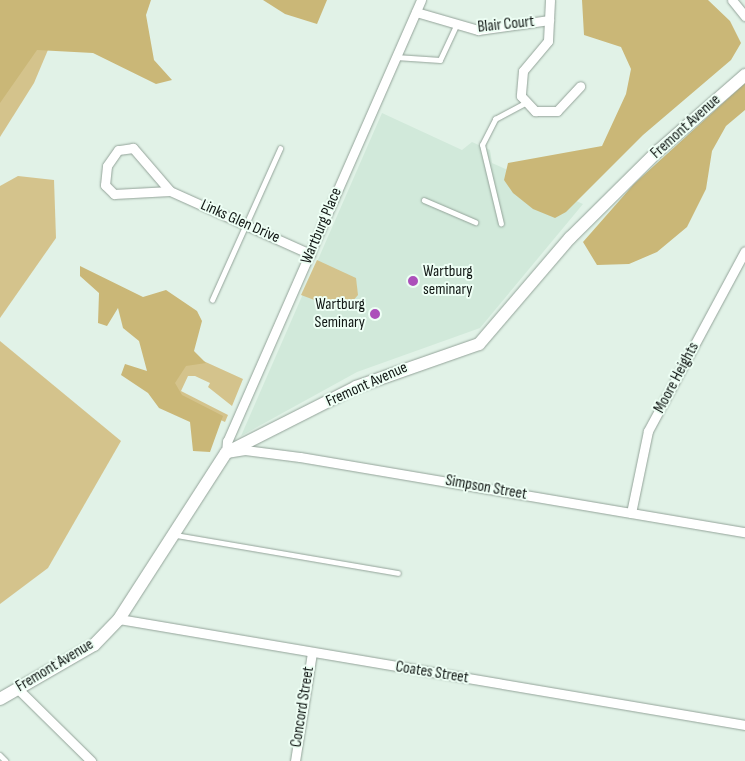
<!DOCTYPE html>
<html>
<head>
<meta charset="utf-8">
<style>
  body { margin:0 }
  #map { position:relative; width:745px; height:761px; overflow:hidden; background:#e1f2e7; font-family:"Sofia Sans Condensed",sans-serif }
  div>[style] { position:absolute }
  .built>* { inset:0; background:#d1e9da }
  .green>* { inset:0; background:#d4c38c }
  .forest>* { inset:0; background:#cab777 }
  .roads { filter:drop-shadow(0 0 1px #93a399) drop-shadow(0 0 1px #93a399) }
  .lane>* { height:4.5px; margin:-2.25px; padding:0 2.25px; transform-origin:2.25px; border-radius:2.25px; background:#fff }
  .street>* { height:9px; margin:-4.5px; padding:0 4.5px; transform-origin:4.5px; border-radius:4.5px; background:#fff }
  .secondary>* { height:12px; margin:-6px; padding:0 6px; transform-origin:6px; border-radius:6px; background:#fff }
  .dots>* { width:14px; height:14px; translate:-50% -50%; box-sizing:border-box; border:2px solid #eefff5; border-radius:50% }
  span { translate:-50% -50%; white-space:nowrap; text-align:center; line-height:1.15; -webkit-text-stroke:4px #eefff5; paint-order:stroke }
  .street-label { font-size:16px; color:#111714 }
  .poi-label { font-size:16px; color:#111714 }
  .left { translate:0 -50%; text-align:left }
  .right { translate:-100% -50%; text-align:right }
</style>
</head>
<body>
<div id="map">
  <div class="built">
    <div style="clip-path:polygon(382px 113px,462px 150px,472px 142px,490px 150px,492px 163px,583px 204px,480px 328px,357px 372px,241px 436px)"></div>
  </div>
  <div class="green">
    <div style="clip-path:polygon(0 0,69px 0,34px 83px,0 137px)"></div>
    <div style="clip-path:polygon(18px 176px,54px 180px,56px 238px,0 318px,0 186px)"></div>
    <div style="clip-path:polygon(317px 260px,356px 278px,358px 295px,344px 311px,301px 295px)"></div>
    <div style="clip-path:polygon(0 341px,121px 441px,48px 568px,0 604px)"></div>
    <div style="clip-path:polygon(177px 349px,243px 379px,232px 406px,208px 387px,210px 383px,195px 376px,188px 376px,181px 391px,228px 415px,225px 422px,158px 391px)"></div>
  </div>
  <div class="forest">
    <div style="clip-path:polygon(0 0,151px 0,146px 15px,154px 60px,172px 80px,156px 84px,93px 53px,37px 50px,0 103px)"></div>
    <div style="clip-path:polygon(263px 0,327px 0,317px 24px,285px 14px)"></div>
    <div style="clip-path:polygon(582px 0,708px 0,730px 21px,741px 43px,731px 60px,643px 135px,566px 212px,555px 218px,533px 209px,513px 193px,504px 180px,508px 163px,602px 146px,626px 94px,631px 69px,621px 47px,584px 35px)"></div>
    <div style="clip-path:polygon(745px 83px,745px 110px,726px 126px,712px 151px,706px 189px,687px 227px,657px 252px,629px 264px,597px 265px,583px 242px,634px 184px)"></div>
    <div style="clip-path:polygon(80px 266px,143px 297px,166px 290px,197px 311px,202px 321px,194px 351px,206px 363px,186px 366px,175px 383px,182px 395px,223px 416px,210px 452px,193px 451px,190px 422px,159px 408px,148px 393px,121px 375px,125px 364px,147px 371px,139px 341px,123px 328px,118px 308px,107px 326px,98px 323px,99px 293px,80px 276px)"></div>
  </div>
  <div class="roads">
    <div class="lane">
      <div style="left:396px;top:57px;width:44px;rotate:3.9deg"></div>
      <div style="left:440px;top:60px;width:38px;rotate:-65deg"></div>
      <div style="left:424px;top:200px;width:56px;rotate:23.3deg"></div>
      <div style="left:501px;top:224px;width:81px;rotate:-103.5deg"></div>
      <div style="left:482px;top:145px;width:29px;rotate:-63deg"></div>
      <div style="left:495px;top:119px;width:34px;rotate:-28deg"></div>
      <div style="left:212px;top:300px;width:166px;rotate:-65.8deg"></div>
      <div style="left:176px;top:535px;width:225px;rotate:9.7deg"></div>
      <div style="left:0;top:755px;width:8px;rotate:45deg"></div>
    </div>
    <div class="street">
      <div style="left:421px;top:0;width:482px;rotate:113.7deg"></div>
      <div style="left:227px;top:441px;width:12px;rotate:95deg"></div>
      <div style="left:226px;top:453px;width:19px;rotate:-9deg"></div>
      <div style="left:245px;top:450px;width:55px;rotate:7.3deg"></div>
      <div style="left:300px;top:457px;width:451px;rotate:9.6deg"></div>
      <div style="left:550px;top:0;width:41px;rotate:92.8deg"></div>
      <div style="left:548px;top:41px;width:39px;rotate:130deg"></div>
      <div style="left:523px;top:71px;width:25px;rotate:95deg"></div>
      <div style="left:521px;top:96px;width:21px;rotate:47deg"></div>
      <div style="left:535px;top:111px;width:22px"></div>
      <div style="left:557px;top:111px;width:34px;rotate:-47deg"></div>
      <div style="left:732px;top:0;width:21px;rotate:51deg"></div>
      <div style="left:416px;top:12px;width:65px;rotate:16.2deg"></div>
      <div style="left:478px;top:30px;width:72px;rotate:-8deg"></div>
      <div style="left:170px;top:191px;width:57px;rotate:-130.7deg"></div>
      <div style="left:133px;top:148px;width:15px;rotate:172deg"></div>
      <div style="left:118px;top:150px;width:19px;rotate:125deg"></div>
      <div style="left:107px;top:166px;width:19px;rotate:96deg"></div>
      <div style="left:105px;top:185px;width:13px;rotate:45deg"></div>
      <div style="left:114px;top:194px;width:56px;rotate:-3.1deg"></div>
      <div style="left:170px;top:191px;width:154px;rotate:24.2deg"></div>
      <div style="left:631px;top:513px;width:84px;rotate:-78.3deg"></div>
      <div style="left:648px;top:431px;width:204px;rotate:-61.7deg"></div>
      <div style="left:119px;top:619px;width:635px;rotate:9.61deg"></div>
      <div style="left:18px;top:689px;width:103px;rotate:44.6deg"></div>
      <div style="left:295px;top:761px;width:109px;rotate:-81.1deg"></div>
    </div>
    <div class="secondary">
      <div style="left:0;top:699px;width:108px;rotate:-29.9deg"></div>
      <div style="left:94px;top:645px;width:36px;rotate:-46deg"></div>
      <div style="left:119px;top:619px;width:197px;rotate:-57.2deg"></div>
      <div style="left:226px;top:453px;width:146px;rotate:-26.9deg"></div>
      <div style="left:356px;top:387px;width:130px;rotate:-19.3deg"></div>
      <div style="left:479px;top:344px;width:140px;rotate:-49.4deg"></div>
      <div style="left:570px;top:238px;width:124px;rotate:-44.7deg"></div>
      <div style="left:658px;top:151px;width:116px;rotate:-41.1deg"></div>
    </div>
  </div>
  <div class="dots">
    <div style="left:413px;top:281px;background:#ac50ba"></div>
    <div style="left:375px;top:314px;background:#ac50ba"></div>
  </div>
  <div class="street-label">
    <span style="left:506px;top:25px;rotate:-6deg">Blair Court</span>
    <span style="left:686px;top:127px;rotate:-42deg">Fremont Avenue</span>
    <span style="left:240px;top:222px;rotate:24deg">Links Glen Drive</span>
    <span style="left:322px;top:226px;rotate:-67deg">Wartburg Place</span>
    <span style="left:677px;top:378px;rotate:-62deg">Moore Heights</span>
    <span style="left:367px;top:385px;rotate:-24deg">Fremont Avenue</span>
    <span style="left:486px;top:488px;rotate:10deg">Simpson Street</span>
    <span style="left:55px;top:666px;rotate:-31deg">Fremont Avenue</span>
    <span style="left:432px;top:673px;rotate:9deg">Coates Street</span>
    <span style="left:303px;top:707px;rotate:-81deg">Concord Street</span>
  </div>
  <div class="poi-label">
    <span class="left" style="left:423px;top:281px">Wartburg<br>seminary</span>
    <span class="right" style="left:365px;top:314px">Wartburg<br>Seminary</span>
  </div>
</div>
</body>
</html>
